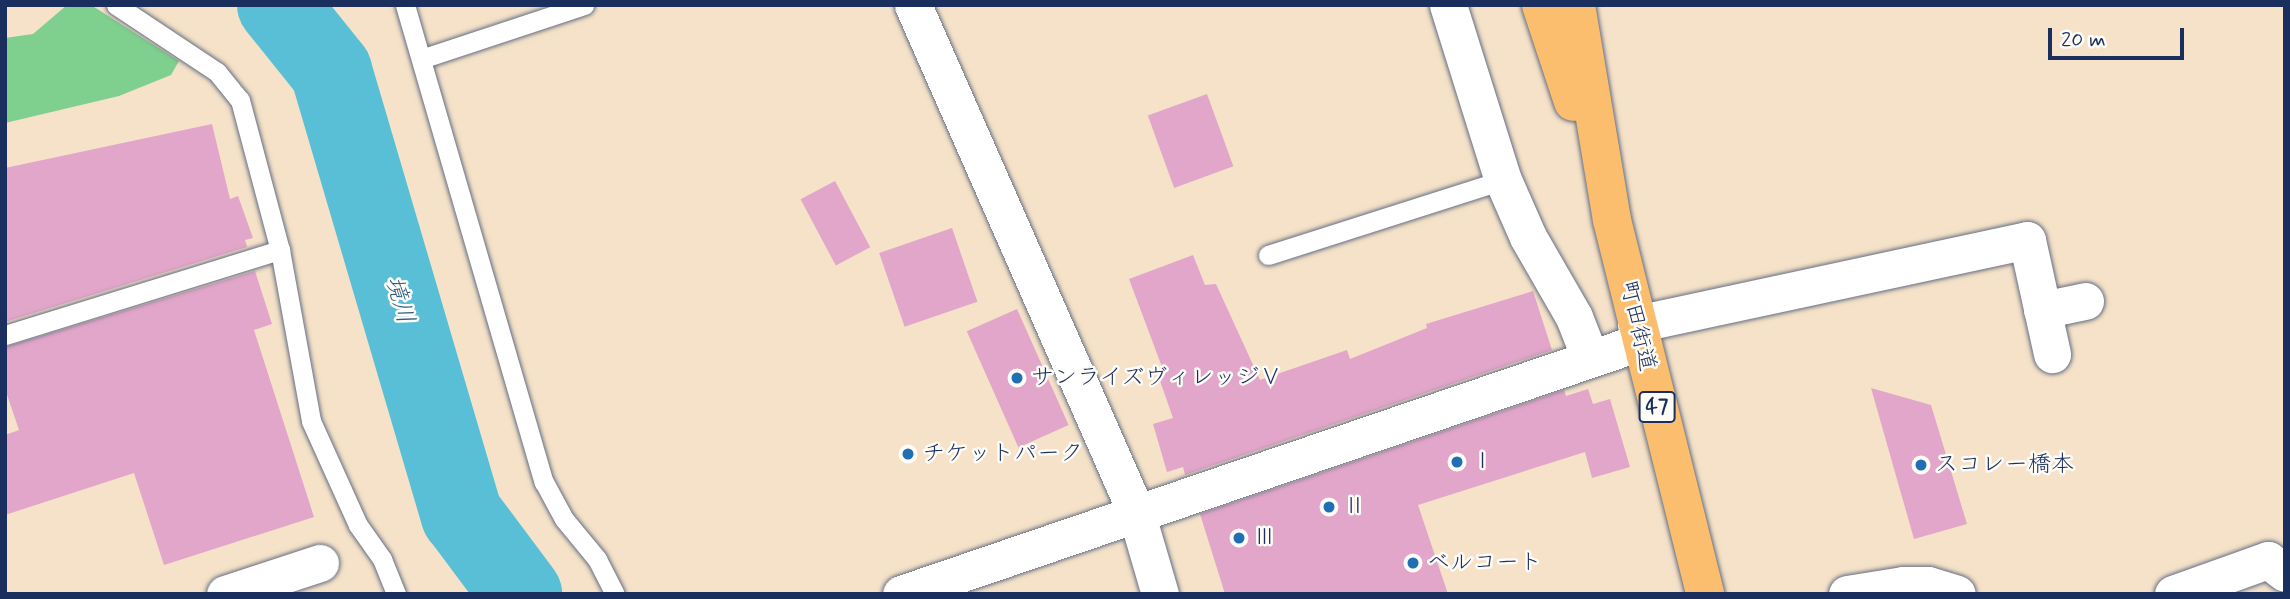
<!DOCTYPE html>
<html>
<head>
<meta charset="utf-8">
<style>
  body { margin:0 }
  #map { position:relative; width:2290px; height:599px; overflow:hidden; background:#f5e2c8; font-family:Mynerve,"Klee One",sans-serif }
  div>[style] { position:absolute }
  .green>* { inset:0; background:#7fcf8f }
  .river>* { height:82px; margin:-41px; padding:0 41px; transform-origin:41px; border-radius:41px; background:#59bfd6 }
  .building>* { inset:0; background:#e2a6ca; transform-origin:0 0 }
  .roads { filter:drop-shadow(0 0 2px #676e83) drop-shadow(0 0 2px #676e83) }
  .service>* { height:19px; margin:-9.5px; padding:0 9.5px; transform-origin:9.5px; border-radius:9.5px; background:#fff }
  .minor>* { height:37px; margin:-18.5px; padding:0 18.5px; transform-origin:18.5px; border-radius:18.5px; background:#fff }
  .primary>* { height:38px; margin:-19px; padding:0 19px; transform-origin:19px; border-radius:19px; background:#fbbd6e }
  .dots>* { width:19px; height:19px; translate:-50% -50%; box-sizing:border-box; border:4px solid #fdfcf7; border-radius:50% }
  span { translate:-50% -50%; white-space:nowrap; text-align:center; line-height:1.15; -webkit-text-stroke:5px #fdfcf7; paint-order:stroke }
  .shield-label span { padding:2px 5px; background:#fdfcf7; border:2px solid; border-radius:5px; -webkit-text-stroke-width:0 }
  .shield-label { font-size:21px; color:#1b2f5e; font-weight:700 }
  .street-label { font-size:23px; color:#1b2f5e }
  .poi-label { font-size:23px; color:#1b2f5e }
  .left { translate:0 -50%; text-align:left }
  .water-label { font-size:24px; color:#2e5a82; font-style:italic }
  .frame { position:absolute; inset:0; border:7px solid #1b2f5e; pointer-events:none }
  .scale { position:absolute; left:2048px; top:28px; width:136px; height:32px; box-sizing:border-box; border:4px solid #1b2f5e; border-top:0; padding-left:9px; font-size:21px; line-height:24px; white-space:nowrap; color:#1b2f5e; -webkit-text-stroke:5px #fdfcf7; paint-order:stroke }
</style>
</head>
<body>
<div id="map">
  <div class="green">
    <div style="clip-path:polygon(67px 5px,91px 5px,179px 61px,171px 75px,119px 96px,5px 123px,5px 38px,33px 34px)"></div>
  </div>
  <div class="river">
    <div style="left:278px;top:5px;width:85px;rotate:51.2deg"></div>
    <div style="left:331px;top:71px;width:463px;rotate:73.6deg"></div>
    <div style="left:462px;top:515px;width:99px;rotate:53.2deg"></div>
  </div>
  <div class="building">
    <div style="left:1207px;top:94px;width:77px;height:63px;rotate:70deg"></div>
    <div style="clip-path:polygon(212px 124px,230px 199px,238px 196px,253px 238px,245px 240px,247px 247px,5px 322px,5px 168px)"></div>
    <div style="left:835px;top:181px;width:75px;height:39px;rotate:62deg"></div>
    <div style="left:952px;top:228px;width:78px;height:77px;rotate:71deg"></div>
    <div style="clip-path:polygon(1193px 255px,1205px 285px,1216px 284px,1260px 380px,1347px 350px,1350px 359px,1427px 328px,1426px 324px,1533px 291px,1552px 350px,1185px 475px,1183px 467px,1167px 472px,1153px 424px,1173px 418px,1159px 378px,1165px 375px,1129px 279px)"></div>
    <div style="clip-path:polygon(255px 271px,272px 324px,254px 330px,314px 517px,164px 565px,134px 473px,5px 515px,5px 435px,19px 430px,5px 389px,5px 347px)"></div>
    <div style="left:1017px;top:309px;width:127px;height:55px;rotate:66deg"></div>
    <div style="clip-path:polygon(1871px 388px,1931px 405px,1967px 524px,1914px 539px)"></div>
    <div style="clip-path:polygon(1588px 389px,1593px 404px,1610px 399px,1630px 467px,1592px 478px,1585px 452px,1418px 505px,1448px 594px,1225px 594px,1200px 514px,1564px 390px,1566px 396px)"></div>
  </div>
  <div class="roads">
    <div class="service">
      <div style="left:116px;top:5px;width:121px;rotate:33.6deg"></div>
      <div style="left:217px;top:72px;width:36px;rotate:51deg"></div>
      <div style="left:240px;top:100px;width:155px;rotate:75.1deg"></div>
      <div style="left:280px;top:250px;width:174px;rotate:79.7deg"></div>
      <div style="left:311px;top:421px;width:114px;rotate:65.7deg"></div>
      <div style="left:358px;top:525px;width:42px;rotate:54.8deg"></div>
      <div style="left:382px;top:559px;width:38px;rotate:68deg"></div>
      <div style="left:405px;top:5px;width:497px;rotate:73.8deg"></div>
      <div style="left:544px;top:482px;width:42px;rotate:61.6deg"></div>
      <div style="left:564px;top:519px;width:52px;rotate:50.5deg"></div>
      <div style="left:597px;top:559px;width:39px;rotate:63deg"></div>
      <div style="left:421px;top:59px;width:172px;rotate:-18.3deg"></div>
      <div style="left:1268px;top:255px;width:247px;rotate:-17.7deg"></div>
      <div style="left:5px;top:335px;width:288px;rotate:-17.2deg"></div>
    </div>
    <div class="minor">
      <div style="left:913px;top:5px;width:554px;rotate:66.26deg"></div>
      <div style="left:1136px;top:512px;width:85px;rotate:73.7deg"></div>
      <div style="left:1448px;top:5px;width:183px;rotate:72.6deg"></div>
      <div style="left:1503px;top:180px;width:62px;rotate:66.3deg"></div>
      <div style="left:1528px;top:237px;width:92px;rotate:60.1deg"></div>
      <div style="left:1574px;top:317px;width:44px;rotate:68.7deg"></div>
      <div style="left:2042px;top:310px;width:44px;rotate:-11.8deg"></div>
      <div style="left:1636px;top:324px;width:400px;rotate:-12.1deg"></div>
      <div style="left:2027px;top:240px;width:117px;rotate:77.6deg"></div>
      <div style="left:225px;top:594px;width:100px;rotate:-18.1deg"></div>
      <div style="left:901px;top:594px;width:781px;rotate:-18.83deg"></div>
      <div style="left:1847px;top:594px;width:57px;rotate:-9.1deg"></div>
      <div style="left:1903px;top:585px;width:25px"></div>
      <div style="left:1928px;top:585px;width:30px;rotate:17deg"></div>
      <div style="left:2173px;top:594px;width:101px;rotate:-19.7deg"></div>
      <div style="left:2268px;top:560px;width:21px;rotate:37deg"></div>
    </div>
    <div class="primary">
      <div style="left:1541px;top:5px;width:102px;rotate:71.7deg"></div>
      <div style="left:1576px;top:5px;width:218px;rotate:80.5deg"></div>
      <div style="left:1612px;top:220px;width:385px;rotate:76deg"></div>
    </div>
  </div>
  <div class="dots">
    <div style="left:1017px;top:378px;background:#1f6fb2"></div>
    <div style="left:908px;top:454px;background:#1f6fb2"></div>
    <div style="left:1457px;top:462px;background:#1f6fb2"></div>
    <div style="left:1921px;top:465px;background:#1f6fb2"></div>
    <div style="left:1329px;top:507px;background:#1f6fb2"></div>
    <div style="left:1239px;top:538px;background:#1f6fb2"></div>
    <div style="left:1413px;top:563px;background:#1f6fb2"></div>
  </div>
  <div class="shield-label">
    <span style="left:1657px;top:407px">47</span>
  </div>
  <div class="street-label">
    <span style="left:1637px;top:326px;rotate:77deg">町田街道</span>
  </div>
  <div class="poi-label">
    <span class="left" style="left:1031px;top:378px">サンライズヴィレッジⅤ</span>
    <span class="left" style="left:922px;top:454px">チケットパーク</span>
    <span class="left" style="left:1471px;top:462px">Ⅰ</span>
    <span class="left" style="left:1935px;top:465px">スコレー橋本</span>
    <span class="left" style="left:1343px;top:507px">Ⅱ</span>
    <span class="left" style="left:1253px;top:538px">Ⅲ</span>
    <span class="left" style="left:1427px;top:563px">ベルコート</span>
  </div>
  <div class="water-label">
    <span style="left:399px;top:300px;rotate:74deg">境川</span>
  </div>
  <div class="frame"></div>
  <div class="scale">20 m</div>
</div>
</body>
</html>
